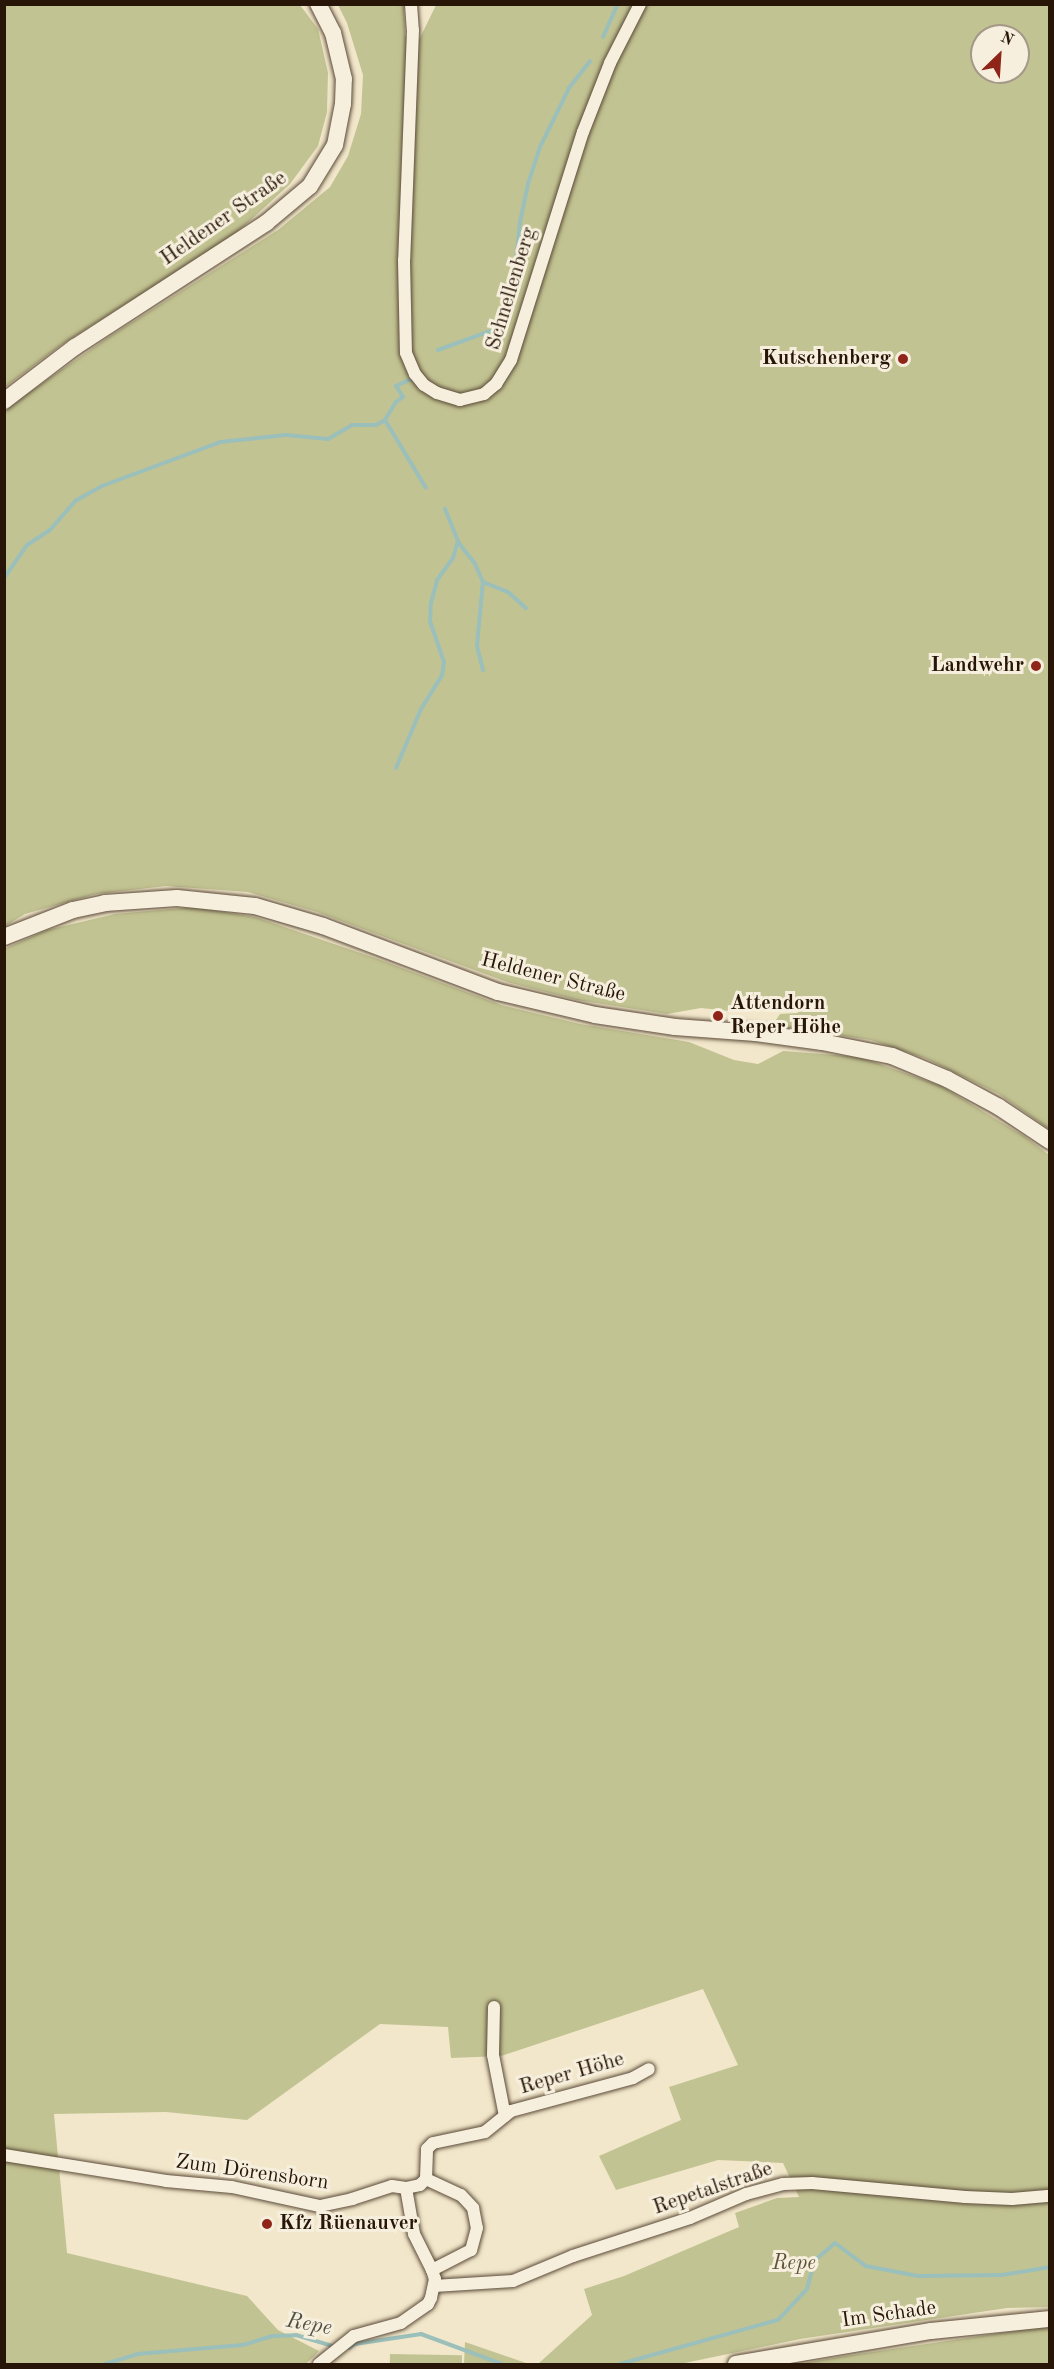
<!DOCTYPE html>
<html>
<head>
<meta charset="utf-8">
<style>
  body { margin:0 }
  #map { position:relative; width:1054px; height:2369px; overflow:hidden; background:#f2e7ca; font-family:"Old Standard TT",serif }
  div>[style] { position:absolute }
  .green>* { inset:0; background:#c2c392; transform-origin:0 0 }
  .stream>* { height:4px; margin:-2px; padding:0 2px; transform-origin:2px; border-radius:2px; background:#9bbfba }
  .roads { filter:drop-shadow(0 0 2px #5a4a38) drop-shadow(0 0 2px #5a4a38) }
  .street>* { height:12px; margin:-6px; padding:0 6px; transform-origin:6px; border-radius:6px; background:#f7efdd }
  .secondary>* { height:16px; margin:-8px; padding:0 8px; transform-origin:8px; border-radius:8px; background:#f7efdd }
  .dots>* { width:16px; height:16px; translate:-50% -50%; box-sizing:border-box; border:3px solid #f7efdd; border-radius:50% }
  span { translate:-50% -50%; white-space:nowrap; text-align:center; line-height:1.15; -webkit-text-stroke:6px #f7efdd; paint-order:stroke }
  .street-label { font-size:21px; color:#271508 }
  .poi-label { font-size:21px; color:#271508; font-weight:700 }
  .right { translate:-100% -50%; text-align:right }
  .left { translate:0 -50%; text-align:left }
  .park-label { font-size:21px; color:#5d5238; font-style:italic }
  .water-label { font-size:22px; color:#505046; font-style:italic }
  .frame { position:absolute; inset:0; border:6px solid #271508; pointer-events:none }
  .north { position:absolute; left:970px; top:24px; width:60px; height:60px; box-sizing:border-box; background:#f7efdd; border:2px solid #a49888; border-radius:50%; rotate:25deg; font-size:16px; font-weight:700; line-height:24px; text-align:center; color:#271508 }
  .north::after { content:''; display:block; margin:auto; width:21px; height:27px; background:#8f2418; clip-path:polygon(50% 0,100% 100%,50% 72%,0 100%) }
</style>
</head>
<body>
<div id="map">
  <div class="green">
    <div style="clip-path:polygon(5px 5px,300px 5px,318px 29px,328px 73px,327px 112px,318px 146px,290px 184px,232px 237px,61px 345px,5px 387px)"></div>
    <div style="clip-path:polygon(evenodd,338px 5px,404px 5px,405px 36px,419px 40px,436px 5px,1049px 5px,1049px 1129px,999px 1094px,927px 1059px,871px 1040px,777px 1026px,776px 1020px,780px 1014px,798px 1013px,797px 1002px,756px 1000px,739px 1012px,701px 1008px,667px 1014px,577px 1000px,507px 982px,317px 912px,248px 892px,166px 886px,96px 894px,25px 914px,5px 926px,5px 409px,112px 335px,278px 230px,330px 187px,348px 156px,361px 114px,363px 75px,347px 23px,338px 5px,982px 36px,1018px 36px,1018px 72px,982px 72px,982px 36px)"></div>
    <div style="clip-path:polygon(194px 907px,255px 917px,378px 959px,501px 1005px,580px 1024px,689px 1042px,734px 1060px,758px 1064px,783px 1051px,860px 1057px,941px 1086px,1024px 1136px,1049px 1155px,1049px 2307px,1007px 2308px,800px 2339px,680px 2364px,538px 2364px,592px 2315px,584px 2289px,624px 2276px,739px 2227px,735px 2213px,777px 2198px,799px 2197px,783px 2163px,718px 2160px,616px 2190px,599px 2156px,681px 2120px,669px 2087px,738px 2065px,703px 1989px,501px 2056px,451px 2058px,448px 2027px,380px 2024px,247px 2120px,166px 2112px,54px 2114px,67px 2253px,247px 2296px,278px 2330px,319px 2351px,306px 2364px,5px 2364px,4px 949px,47px 930px,115px 914px)"></div>
    <div style="clip-path:polygon(1049px 2326px,1049px 2364px,798px 2364px,845px 2356px)"></div>
    <div style="clip-path:polygon(465px 2342px,529px 2364px,464px 2364px)"></div>
    <div style="left:390px;top:2354px;width:72px;height:10px;rotate:1deg"></div>
  </div>
  <div class="stream">
    <div style="left:603px;top:37px;width:36px;rotate:-66deg"></div>
    <div style="left:438px;top:350px;width:59px;rotate:-20deg"></div>
    <div style="left:493px;top:330px;width:10px;rotate:-61deg"></div>
    <div style="left:498px;top:321px;width:44px;rotate:-68.7deg"></div>
    <div style="left:514px;top:280px;width:58px;rotate:-84.1deg"></div>
    <div style="left:520px;top:222px;width:39px;rotate:-78deg"></div>
    <div style="left:528px;top:184px;width:39px;rotate:-72deg"></div>
    <div style="left:540px;top:147px;width:66px;rotate:-63.8deg"></div>
    <div style="left:569px;top:88px;width:34px;rotate:-52deg"></div>
    <div style="left:385px;top:420px;width:79px;rotate:58.9deg"></div>
    <div style="left:458px;top:542px;width:28px;rotate:52deg"></div>
    <div style="left:475px;top:564px;width:20px;rotate:66deg"></div>
    <div style="left:483px;top:582px;width:64px;rotate:95.4deg"></div>
    <div style="left:477px;top:646px;width:25px;rotate:76deg"></div>
    <div style="left:4px;top:578px;width:40px;rotate:-55.1deg"></div>
    <div style="left:27px;top:545px;width:27px;rotate:-33deg"></div>
    <div style="left:50px;top:530px;width:38px;rotate:-49deg"></div>
    <div style="left:75px;top:501px;width:31px;rotate:-29deg"></div>
    <div style="left:102px;top:486px;width:126px;rotate:-20.4deg"></div>
    <div style="left:220px;top:442px;width:66px;rotate:-6.1deg"></div>
    <div style="left:286px;top:435px;width:42px;rotate:5.4deg"></div>
    <div style="left:328px;top:439px;width:28px;rotate:-30deg"></div>
    <div style="left:352px;top:425px;width:24px"></div>
    <div style="left:376px;top:425px;width:10px;rotate:-29deg"></div>
    <div style="left:385px;top:420px;width:21px;rotate:-59deg"></div>
    <div style="left:396px;top:402px;width:9px;rotate:-36deg"></div>
    <div style="left:403px;top:397px;width:13px;rotate:-122deg"></div>
    <div style="left:396px;top:386px;width:17px;rotate:-25deg"></div>
    <div style="left:483px;top:582px;width:27px;rotate:22deg"></div>
    <div style="left:508px;top:592px;width:24px;rotate:42deg"></div>
    <div style="left:396px;top:768px;width:64px;rotate:-67deg"></div>
    <div style="left:421px;top:709px;width:39px;rotate:-58deg"></div>
    <div style="left:442px;top:676px;width:14px;rotate:-82deg"></div>
    <div style="left:444px;top:662px;width:43px;rotate:-108.9deg"></div>
    <div style="left:430px;top:621px;width:18px;rotate:-87deg"></div>
    <div style="left:431px;top:603px;width:24px;rotate:-75deg"></div>
    <div style="left:437px;top:580px;width:27px;rotate:-54deg"></div>
    <div style="left:453px;top:558px;width:18px;rotate:-74deg"></div>
    <div style="left:458px;top:541px;width:35px;rotate:-112deg"></div>
    <div style="left:349px;top:2348px;width:7px;rotate:-34deg"></div>
    <div style="left:355px;top:2344px;width:67px;rotate:-8.6deg"></div>
    <div style="left:421px;top:2334px;width:86px;rotate:20.3deg"></div>
    <div style="left:105px;top:2364px;width:34px;rotate:-17deg"></div>
    <div style="left:137px;top:2354px;width:106px;rotate:-4.9deg"></div>
    <div style="left:243px;top:2345px;width:30px;rotate:-17deg"></div>
    <div style="left:272px;top:2336px;width:24px;rotate:-2deg"></div>
    <div style="left:296px;top:2335px;width:42px;rotate:16.7deg"></div>
    <div style="left:620px;top:2364px;width:164px;rotate:-15.6deg"></div>
    <div style="left:778px;top:2320px;width:42px;rotate:-46.9deg"></div>
    <div style="left:807px;top:2289px;width:30px;rotate:-75deg"></div>
    <div style="left:815px;top:2260px;width:26px;rotate:-40deg"></div>
    <div style="left:835px;top:2243px;width:39px;rotate:37deg"></div>
    <div style="left:866px;top:2266px;width:53px;rotate:10.9deg"></div>
    <div style="left:918px;top:2276px;width:84px;rotate:-0.7deg"></div>
    <div style="left:1002px;top:2275px;width:49px;rotate:-9.5deg"></div>
  </div>
  <div class="roads">
    <div class="street">
      <div style="left:411px;top:4px;width:26px;rotate:86deg"></div>
      <div style="left:413px;top:30px;width:230px;rotate:92.2deg"></div>
      <div style="left:404px;top:260px;width:93px;rotate:88.8deg"></div>
      <div style="left:406px;top:353px;width:23px;rotate:67deg"></div>
      <div style="left:415px;top:374px;width:14px;rotate:51deg"></div>
      <div style="left:424px;top:385px;width:15px;rotate:32deg"></div>
      <div style="left:437px;top:393px;width:24px;rotate:17deg"></div>
      <div style="left:460px;top:400px;width:25px;rotate:-14deg"></div>
      <div style="left:484px;top:394px;width:16px;rotate:-40deg"></div>
      <div style="left:496px;top:384px;width:28px;rotate:-58deg"></div>
      <div style="left:511px;top:360px;width:239px;rotate:-72.5deg"></div>
      <div style="left:583px;top:132px;width:74px;rotate:-68.6deg"></div>
      <div style="left:610px;top:63px;width:66px;rotate:-63deg"></div>
      <div style="left:494px;top:2007px;width:48px;rotate:91.2deg"></div>
      <div style="left:493px;top:2055px;width:62px;rotate:78.9deg"></div>
      <div style="left:4px;top:2155px;width:164px;rotate:9.1deg"></div>
      <div style="left:166px;top:2181px;width:66px;rotate:5.2deg"></div>
      <div style="left:232px;top:2187px;width:90px;rotate:12.2deg"></div>
      <div style="left:320px;top:2206px;width:33px;rotate:-12deg"></div>
      <div style="left:352px;top:2199px;width:42px;rotate:-18deg"></div>
      <div style="left:392px;top:2186px;width:14px;rotate:8deg"></div>
      <div style="left:406px;top:2188px;width:47px;rotate:80.1deg"></div>
      <div style="left:414px;top:2234px;width:40px;rotate:63.4deg"></div>
      <div style="left:432px;top:2270px;width:9px;rotate:72deg"></div>
      <div style="left:435px;top:2279px;width:19px;rotate:102deg"></div>
      <div style="left:431px;top:2298px;width:7px;rotate:117deg"></div>
      <div style="left:428px;top:2304px;width:33px;rotate:145deg"></div>
      <div style="left:401px;top:2323px;width:49px;rotate:164.5deg"></div>
      <div style="left:354px;top:2336px;width:45px;rotate:141.3deg"></div>
      <div style="left:426px;top:2179px;width:30px;rotate:-88deg"></div>
      <div style="left:427px;top:2149px;width:8px;rotate:-45deg"></div>
      <div style="left:433px;top:2143px;width:53px;rotate:-11.9deg"></div>
      <div style="left:485px;top:2132px;width:33px;rotate:-39deg"></div>
      <div style="left:511px;top:2111px;width:126px;rotate:-15.1deg"></div>
      <div style="left:633px;top:2078px;width:18px;rotate:-29deg"></div>
      <div style="left:406px;top:2188px;width:14px;rotate:-12deg"></div>
      <div style="left:420px;top:2185px;width:8px;rotate:-45deg"></div>
      <div style="left:426px;top:2179px;width:38px;rotate:25deg"></div>
      <div style="left:461px;top:2195px;width:18px;rotate:47deg"></div>
      <div style="left:473px;top:2208px;width:20px;rotate:79deg"></div>
      <div style="left:477px;top:2228px;width:23px;rotate:105deg"></div>
      <div style="left:471px;top:2250px;width:44px;rotate:152.9deg"></div>
      <div style="left:434px;top:2286px;width:79px;rotate:-3.6deg"></div>
      <div style="left:513px;top:2281px;width:65px;rotate:-22.6deg"></div>
      <div style="left:573px;top:2256px;width:123px;rotate:-18deg"></div>
      <div style="left:690px;top:2218px;width:61px;rotate:-23.2deg"></div>
      <div style="left:746px;top:2194px;width:38px;rotate:-15deg"></div>
      <div style="left:783px;top:2184px;width:29px;rotate:-2deg"></div>
      <div style="left:812px;top:2183px;width:154px;rotate:5.2deg"></div>
      <div style="left:965px;top:2197px;width:47px;rotate:2.4deg"></div>
      <div style="left:1012px;top:2199px;width:38px;rotate:-5deg"></div>
    </div>
    <div class="secondary">
      <div style="left:4px;top:401px;width:89px;rotate:-37.3deg"></div>
      <div style="left:75px;top:347px;width:228px;rotate:-33deg"></div>
      <div style="left:266px;top:223px;width:57px;rotate:-40.1deg"></div>
      <div style="left:310px;top:186px;width:48px;rotate:-58.6deg"></div>
      <div style="left:335px;top:145px;width:42px;rotate:-79deg"></div>
      <div style="left:343px;top:104px;width:25px;rotate:-88deg"></div>
      <div style="left:344px;top:79px;width:47px;rotate:-103.4deg"></div>
      <div style="left:333px;top:33px;width:33px;rotate:-117deg"></div>
      <div style="left:4px;top:937px;width:74px;rotate:-21.4deg"></div>
      <div style="left:73px;top:910px;width:33px;rotate:-12deg"></div>
      <div style="left:105px;top:903px;width:72px;rotate:-4deg"></div>
      <div style="left:177px;top:898px;width:78px;rotate:5.9deg"></div>
      <div style="left:255px;top:906px;width:71px;rotate:16.4deg"></div>
      <div style="left:323px;top:926px;width:187px;rotate:20.7deg"></div>
      <div style="left:498px;top:992px;width:100px;rotate:13.3deg"></div>
      <div style="left:595px;top:1015px;width:81px;rotate:8.5deg"></div>
      <div style="left:675px;top:1027px;width:81px;rotate:4.2deg"></div>
      <div style="left:756px;top:1033px;width:67px;rotate:7.8deg"></div>
      <div style="left:822px;top:1042px;width:71px;rotate:11.3deg"></div>
      <div style="left:892px;top:1056px;width:60px;rotate:22.7deg"></div>
      <div style="left:947px;top:1079px;width:59px;rotate:28.3deg"></div>
      <div style="left:999px;top:1107px;width:61px;rotate:33.7deg"></div>
      <div style="left:736px;top:2364px;width:198px;rotate:-9.6deg"></div>
      <div style="left:931px;top:2331px;width:120px;rotate:-5.8deg"></div>
    </div>
  </div>
  <div class="dots">
    <div style="left:903px;top:359px;background:#8f2418"></div>
    <div style="left:1036px;top:666px;background:#8f2418"></div>
    <div style="left:718px;top:1016px;background:#8f2418"></div>
    <div style="left:267px;top:2224px;background:#8f2418"></div>
  </div>
  <div class="street-label">
    <span style="left:224px;top:219px;rotate:-35deg">Heldener Straße</span>
    <span style="left:512px;top:289px;rotate:-73deg">Schnellenberg</span>
    <span style="left:553px;top:978px;rotate:14deg">Heldener Straße</span>
    <span style="left:572px;top:2074px;rotate:-16deg">Reper Höhe</span>
    <span style="left:252px;top:2173px;rotate:8deg">Zum Dörensborn</span>
    <span style="left:713px;top:2189px;rotate:-19deg">Repetalstraße</span>
    <span style="left:889px;top:2315px;rotate:-8deg">Im Schade</span>
  </div>
  <div class="poi-label">
    <span class="right" style="left:891px;top:359px">Kutschenberg</span>
    <span class="right" style="left:1024px;top:666px">Landwehr</span>
    <span class="left" style="left:730px;top:1016px">Attendorn<br>Reper Höhe</span>
    <span class="left" style="left:279px;top:2224px">Kfz Rüenauver</span>
  </div>
  <div class="park-label">
    <span style="left:794px;top:2264px">Repe</span>
  </div>
  <div class="water-label">
    <span style="left:309px;top:2325px;rotate:10deg">Repe</span>
  </div>
  <div class="frame"></div>
  <div class="north">N</div>
</div>
</body>
</html>
